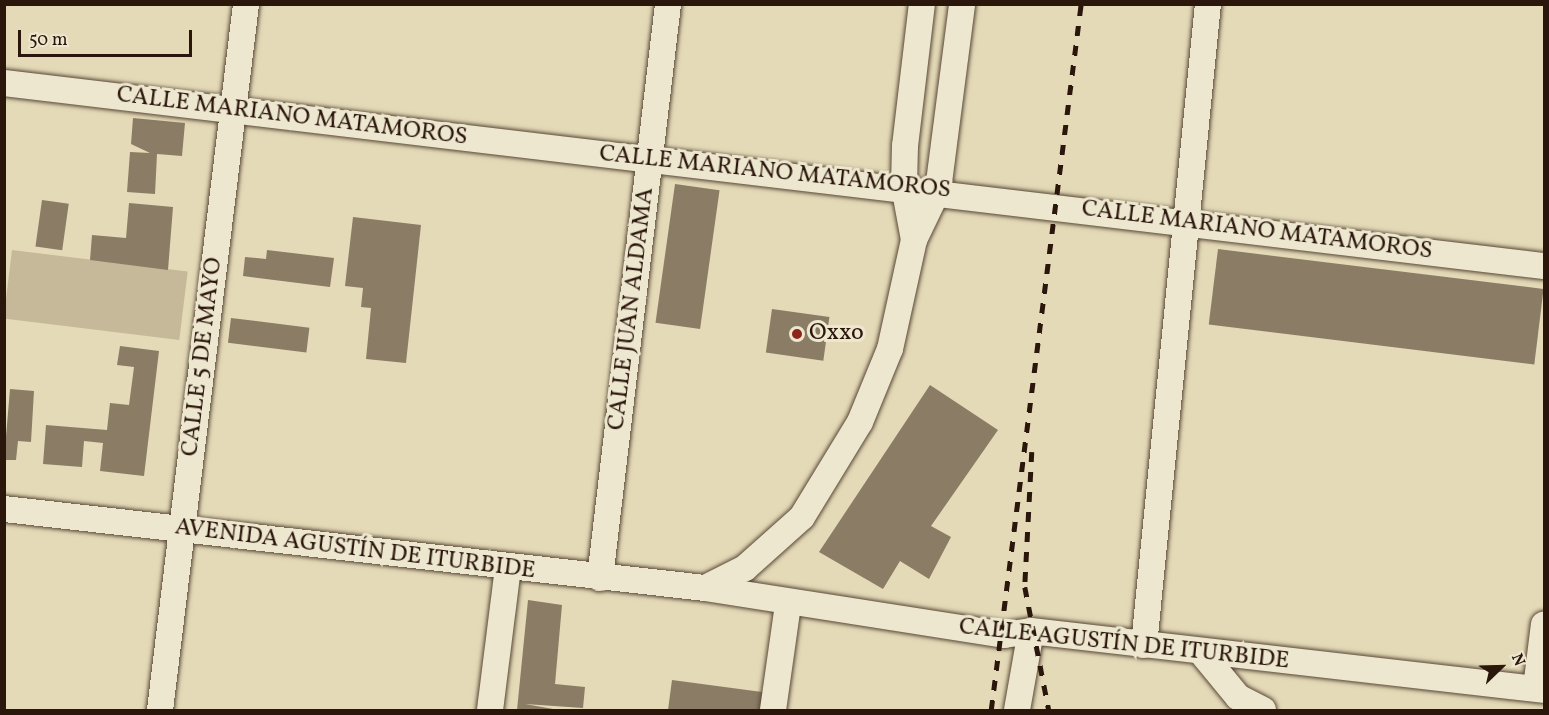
<!DOCTYPE html>
<html>
<head>
<meta charset="utf-8">
<style>
  body { margin:0 }
  #map { position:relative; width:1549px; height:715px; overflow:hidden; background:#e4dab7; font-family:Vollkorn,serif }
  div>[style] { position:absolute }
  .green>* { inset:0; background:#c5b99a; transform-origin:0 0 }
  .building>* { inset:0; background:#8b7c65; transform-origin:0 0 }
  .roads { filter:drop-shadow(0 0 2px #594737) drop-shadow(0 0 2px #594737) }
  .minor>* { height:26px; margin:-13px; padding:0 13px; transform-origin:13px; border-radius:13px; background:#ede7d0 }
  .rail>* { height:4.5px; margin-top:-2.25px; transform-origin:0; background:repeating-linear-gradient(90deg,#2b160c 0 10px,transparent 0 20px) }
  .dots>* { width:16px; height:16px; translate:-50% -50%; box-sizing:border-box; border:3px solid #ede7d0; border-radius:50% }
  span { translate:-50% -50%; white-space:nowrap; text-align:center; line-height:1.15; -webkit-text-stroke:6px #ede7d0; paint-order:stroke }
  .street-label { font-size:24px; color:#2b160c }
  .poi-label { font-size:24px; color:#2b160c }
  .left { translate:0 -50%; text-align:left }
  .frame { position:absolute; inset:0; border:6px solid #2b160c; pointer-events:none }
  .north { position:absolute; left:1471px; top:637px; width:60px; height:60px; -webkit-text-stroke:4px #ede7d0; paint-order:stroke; rotate:67deg; font-size:16px; font-weight:700; line-height:24px; text-align:center; color:#2b160c }
  .north::after { content:''; display:block; margin:auto; width:21px; height:27px; background:#2b160c; clip-path:polygon(50% 0,100% 100%,50% 72%,0 100%) }
  .scale { position:absolute; left:18px; top:30px; width:174px; height:27px; box-sizing:border-box; border:3px solid #2b160c; border-top:0; padding-left:8px; font-size:18px; line-height:21px; white-space:nowrap; color:#2b160c; -webkit-text-stroke:4px #ede7d0; paint-order:stroke }
</style>
</head>
<body>
<div id="map">
  <div class="green">
    <div style="left:12px;top:250px;width:177px;height:69px;rotate:7deg"></div>
  </div>
  <div class="building">
    <div style="clip-path:polygon(133px 118px,185px 123px,182px 156px,157px 154px,155px 194px,127px 192px,130px 152px,150px 153px,131px 144px)"></div>
    <div style="left:675px;top:184px;width:45px;height:140px;rotate:8deg"></div>
    <div style="left:42px;top:200px;width:27px;height:47px;rotate:8deg"></div>
    <div style="clip-path:polygon(129px 203px,173px 207px,168px 270px,90px 260px,92px 235px,126px 238px)"></div>
    <div style="clip-path:polygon(353px 217px,421px 225px,406px 363px,366px 359px,371px 308px,361px 307px,363px 288px,345px 286px)"></div>
    <div style="left:1218px;top:249px;width:328px;height:76px;rotate:7deg"></div>
    <div style="clip-path:polygon(267px 250px,334px 258px,330px 287px,243px 276px,245px 257px,266px 259px)"></div>
    <div style="left:772px;top:309px;width:58px;height:44px;rotate:8deg"></div>
    <div style="left:231px;top:318px;width:79px;height:25px;rotate:7deg"></div>
    <div style="clip-path:polygon(120px 346px,159px 351px,144px 476px,100px 471px,103px 443px,84px 441px,82px 467px,43px 464px,46px 425px,107px 430px,110px 403px,129px 405px,134px 367px,117px 365px)"></div>
    <div style="clip-path:polygon(930px 385px,998px 430px,931px 526px,951px 537px,929px 579px,900px 561px,883px 589px,819px 552px)"></div>
    <div style="clip-path:polygon(10px 389px,34px 391px,31px 442px,18px 441px,16px 460px,4px 460px)"></div>
    <div style="clip-path:polygon(528px 600px,562px 605px,555px 684px,585px 687px,583px 708px,525px 704px,559px 710px,517px 710px)"></div>
    <div style="clip-path:polygon(672px 680px,762px 692px,760px 710px,668px 710px)"></div>
  </div>
  <div class="roads">
    <div class="minor">
      <div style="left:4px;top:83px;width:1551px;rotate:6.78deg"></div>
      <div style="left:914px;top:240px;width:55px;rotate:-64.4deg"></div>
      <div style="left:938px;top:190px;width:188px;rotate:-82.6deg"></div>
      <div style="left:4px;top:509px;width:705px;rotate:6.43deg"></div>
      <div style="left:705px;top:588px;width:303px;rotate:8.9deg"></div>
      <div style="left:1004px;top:635px;width:27px;rotate:-8deg"></div>
      <div style="left:1031px;top:631px;width:516px;rotate:6.56deg"></div>
      <div style="left:600px;top:578px;width:578px;rotate:-83.24deg"></div>
      <div style="left:705px;top:588px;width:45px;rotate:-26.6deg"></div>
      <div style="left:745px;top:568px;width:76px;rotate:-41.8deg"></div>
      <div style="left:802px;top:517px;width:111px;rotate:-58.6deg"></div>
      <div style="left:860px;top:422px;width:79px;rotate:-67.7deg"></div>
      <div style="left:890px;top:349px;width:112px;rotate:-77.6deg"></div>
      <div style="left:914px;top:240px;width:55px;rotate:-100.5deg"></div>
      <div style="left:904px;top:186px;width:40px;rotate:-88.6deg"></div>
      <div style="left:905px;top:146px;width:143px;rotate:-83.2deg"></div>
      <div style="left:1144px;top:645px;width:644px;rotate:-84.3deg"></div>
      <div style="left:1201px;top:652px;width:58px;rotate:50.6deg"></div>
      <div style="left:1238px;top:697px;width:28px;rotate:27deg"></div>
      <div style="left:1536px;top:688px;width:64px;rotate:-82.9deg"></div>
      <div style="left:160px;top:710px;width:711px;rotate:-83.05deg"></div>
      <div style="left:490px;top:710px;width:143px;rotate:-82.8deg"></div>
      <div style="left:773px;top:710px;width:107px;rotate:-81.9deg"></div>
      <div style="left:1017px;top:710px;width:80px;rotate:-80deg"></div>
    </div>
  </div>
  <div class="rail">
    <div style="left:1032px;top:452px;width:135px;rotate:93deg"></div>
    <div style="left:1025px;top:587px;width:125px;rotate:79deg"></div>
    <div style="left:991px;top:710px;width:712px;rotate:-82.74deg"></div>
  </div>
  <div class="dots">
    <div style="left:797px;top:334px;background:#8f2418"></div>
  </div>
  <div class="street-label">
    <span style="left:292px;top:117px;rotate:7deg">CALLE MARIANO MATAMOROS</span>
    <span style="left:775px;top:173px;rotate:6deg">CALLE MARIANO MATAMOROS</span>
    <span style="left:1257px;top:231px;rotate:7deg">CALLE MARIANO MATAMOROS</span>
    <span style="left:632px;top:309px;rotate:-83deg">CALLE JUAN ALDAMA</span>
    <span style="left:203px;top:357px;rotate:-83deg">CALLE 5 DE MAYO</span>
    <span style="left:355px;top:550px;rotate:7deg">AVENIDA AGUSTÍN DE ITURBIDE</span>
    <span style="left:1124px;top:645px;rotate:6deg">CALLE AGUSTÍN DE ITURBIDE</span>
  </div>
  <div class="poi-label">
    <span class="left" style="left:809px;top:334px">Oxxo</span>
  </div>
  <div class="frame"></div>
  <div class="north">N</div>
  <div class="scale">50 m</div>
</div>
</body>
</html>
